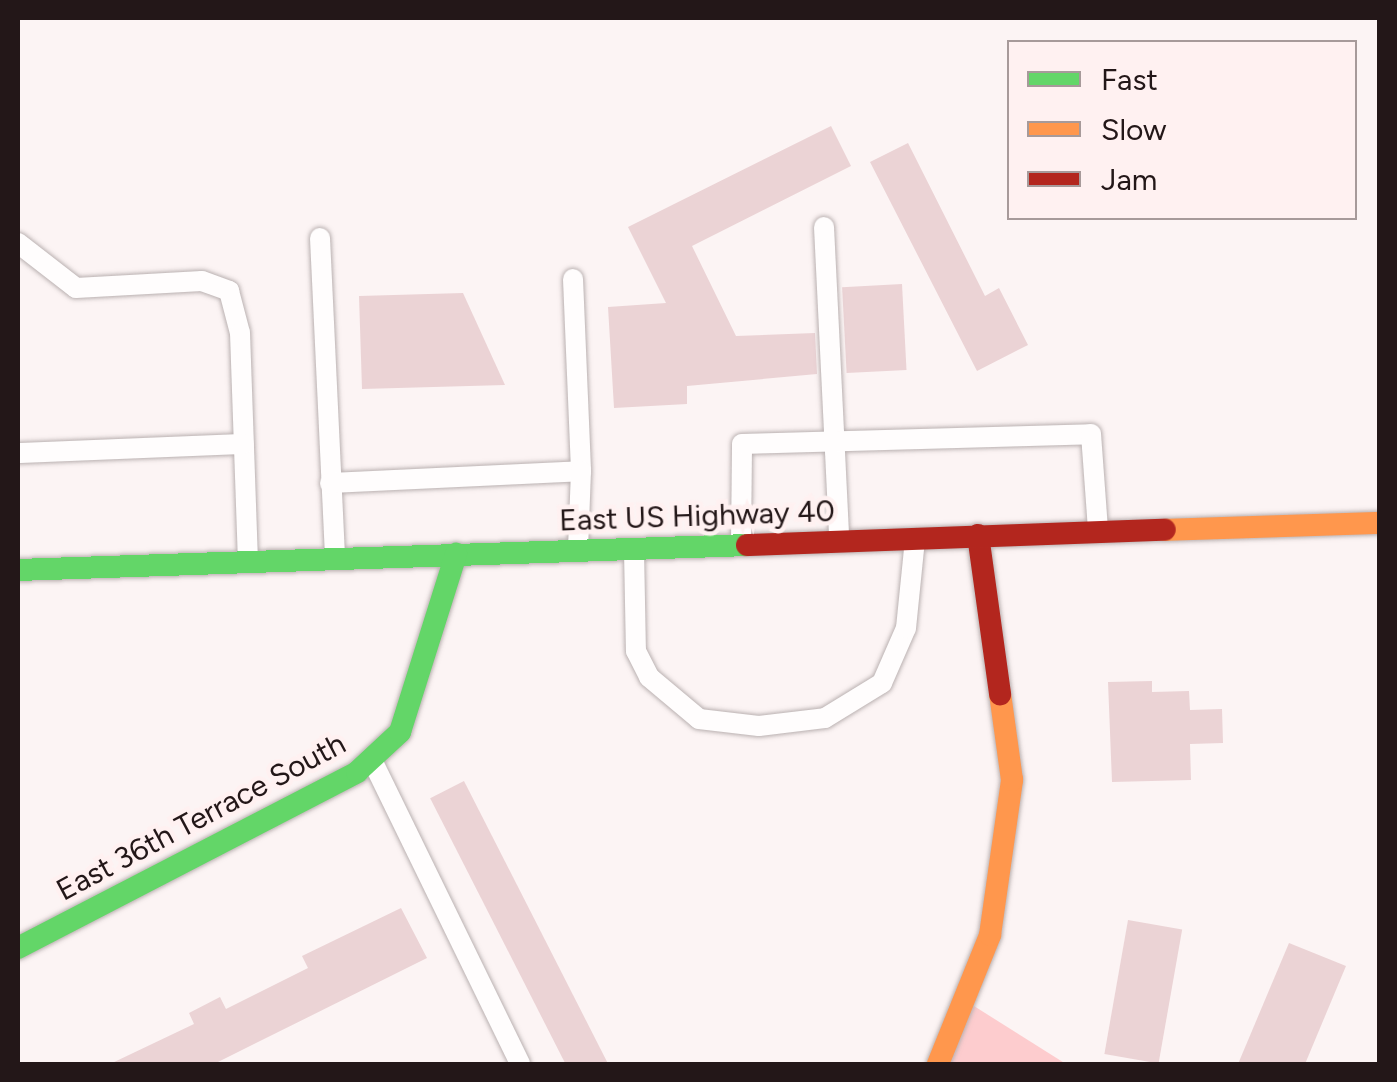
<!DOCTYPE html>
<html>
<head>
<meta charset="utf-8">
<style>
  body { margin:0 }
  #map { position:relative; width:1397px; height:1082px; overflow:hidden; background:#fcf4f4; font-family:Figtree,sans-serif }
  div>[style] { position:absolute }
  .green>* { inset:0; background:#fdccce }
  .building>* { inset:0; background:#ebd3d5; transform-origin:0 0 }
  .roads { filter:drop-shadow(0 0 2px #bab1b1) drop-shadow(0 0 2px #bab1b1) }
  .lane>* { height:20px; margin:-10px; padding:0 10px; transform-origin:10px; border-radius:10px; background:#fffdfd }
  .fast>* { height:22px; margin:-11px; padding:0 11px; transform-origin:11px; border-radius:11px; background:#63d668 }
  .slow>* { height:22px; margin:-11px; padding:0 11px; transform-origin:11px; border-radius:11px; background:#ff974d }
  .jam>* { height:22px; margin:-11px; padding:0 11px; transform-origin:11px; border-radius:11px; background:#b3261e }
  span { translate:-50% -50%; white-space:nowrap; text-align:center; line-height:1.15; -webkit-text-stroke:9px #fff1f1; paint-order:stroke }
  .street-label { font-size:30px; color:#231718 }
  .frame { position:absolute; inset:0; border:20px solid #231718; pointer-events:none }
  .legend { position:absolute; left:1007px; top:40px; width:350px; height:180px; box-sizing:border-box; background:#fff1f1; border:2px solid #a79a9a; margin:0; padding:12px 18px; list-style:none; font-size:30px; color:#231718 }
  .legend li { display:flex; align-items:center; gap:20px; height:50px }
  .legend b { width:50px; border:2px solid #a79a9a }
</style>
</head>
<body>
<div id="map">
  <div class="green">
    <div style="clip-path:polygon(966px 1001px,1066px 1064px,933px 1064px)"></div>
  </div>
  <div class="building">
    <div style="clip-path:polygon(831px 126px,851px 166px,692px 246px,736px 336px,815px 333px,817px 374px,687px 386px,687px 404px,614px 408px,608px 307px,666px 303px,628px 227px)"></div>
    <div style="clip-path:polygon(908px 143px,985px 296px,999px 288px,1028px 345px,977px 371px,870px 162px)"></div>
    <div style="left:902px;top:284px;width:86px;height:60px;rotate:87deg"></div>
    <div style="clip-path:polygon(463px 293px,505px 385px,362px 389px,359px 296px)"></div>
    <div style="clip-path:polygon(1152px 681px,1152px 692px,1189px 691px,1190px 710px,1222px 709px,1223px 743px,1190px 744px,1191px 780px,1112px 782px,1108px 682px)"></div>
    <div style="left:464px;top:781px;width:317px;height:38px;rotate:63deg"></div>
    <div style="clip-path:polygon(401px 908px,427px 958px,214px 1064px,110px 1064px,194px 1024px,189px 1013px,220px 997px,226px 1009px,308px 968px,302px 956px)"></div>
    <div style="left:1128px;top:920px;width:55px;height:136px;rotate:10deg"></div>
    <div style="clip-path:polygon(1289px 943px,1346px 966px,1305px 1064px,1238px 1064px)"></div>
  </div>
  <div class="roads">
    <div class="lane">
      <div style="left:824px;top:227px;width:311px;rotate:87.2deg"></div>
      <div style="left:320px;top:238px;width:318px;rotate:87.3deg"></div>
      <div style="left:18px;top:243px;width:73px;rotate:37.8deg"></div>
      <div style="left:76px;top:288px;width:126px;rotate:-3.2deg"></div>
      <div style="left:202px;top:281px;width:29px;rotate:20deg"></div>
      <div style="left:229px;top:291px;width:43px;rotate:75.3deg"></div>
      <div style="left:240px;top:333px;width:226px;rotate:88deg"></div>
      <div style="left:573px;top:279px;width:192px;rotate:87.6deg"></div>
      <div style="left:18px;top:453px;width:226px;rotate:-2.3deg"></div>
      <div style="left:330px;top:483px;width:251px;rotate:-2.7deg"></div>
      <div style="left:581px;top:471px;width:77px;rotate:92.2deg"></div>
      <div style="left:741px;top:542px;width:98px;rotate:-89.4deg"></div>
      <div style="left:742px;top:444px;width:349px;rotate:-1.6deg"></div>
      <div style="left:1091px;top:434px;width:96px;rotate:85.8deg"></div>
      <div style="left:634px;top:550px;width:101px;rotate:88.9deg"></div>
      <div style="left:636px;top:651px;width:29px;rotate:63deg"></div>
      <div style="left:649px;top:677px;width:65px;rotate:40deg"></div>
      <div style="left:699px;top:719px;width:60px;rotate:6.7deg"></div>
      <div style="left:759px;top:726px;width:66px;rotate:-6.9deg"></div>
      <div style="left:825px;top:718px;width:67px;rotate:-31.6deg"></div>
      <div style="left:882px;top:683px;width:60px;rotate:-66.4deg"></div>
      <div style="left:906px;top:628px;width:89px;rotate:-84.2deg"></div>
      <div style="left:372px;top:760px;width:338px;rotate:64deg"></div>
    </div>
    <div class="fast">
      <div style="left:18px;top:570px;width:729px;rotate:-1.96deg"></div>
      <div style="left:18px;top:948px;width:382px;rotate:-27.4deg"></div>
      <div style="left:357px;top:772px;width:59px;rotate:-42.9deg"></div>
      <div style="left:400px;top:732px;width:187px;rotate:-72.5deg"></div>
    </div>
    <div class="slow">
      <div style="left:1165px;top:530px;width:215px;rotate:-1.9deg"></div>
      <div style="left:938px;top:1064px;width:139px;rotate:-68deg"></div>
      <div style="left:990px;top:935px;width:157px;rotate:-81.9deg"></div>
      <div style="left:1012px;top:780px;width:87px;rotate:-97.9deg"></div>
    </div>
    <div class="jam">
      <div style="left:978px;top:535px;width:161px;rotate:82.1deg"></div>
      <div style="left:747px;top:545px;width:418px;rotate:-2.1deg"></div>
    </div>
  </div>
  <div class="street-label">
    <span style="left:697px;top:516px;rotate:-2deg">East US Highway 40</span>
    <span style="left:201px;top:817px;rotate:-28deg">East 36th Terrace South</span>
  </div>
  <div class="frame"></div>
  <ul class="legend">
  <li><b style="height:12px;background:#63d668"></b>Fast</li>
  <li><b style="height:12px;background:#ff974d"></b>Slow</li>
  <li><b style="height:12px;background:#b3261e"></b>Jam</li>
  </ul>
</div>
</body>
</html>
